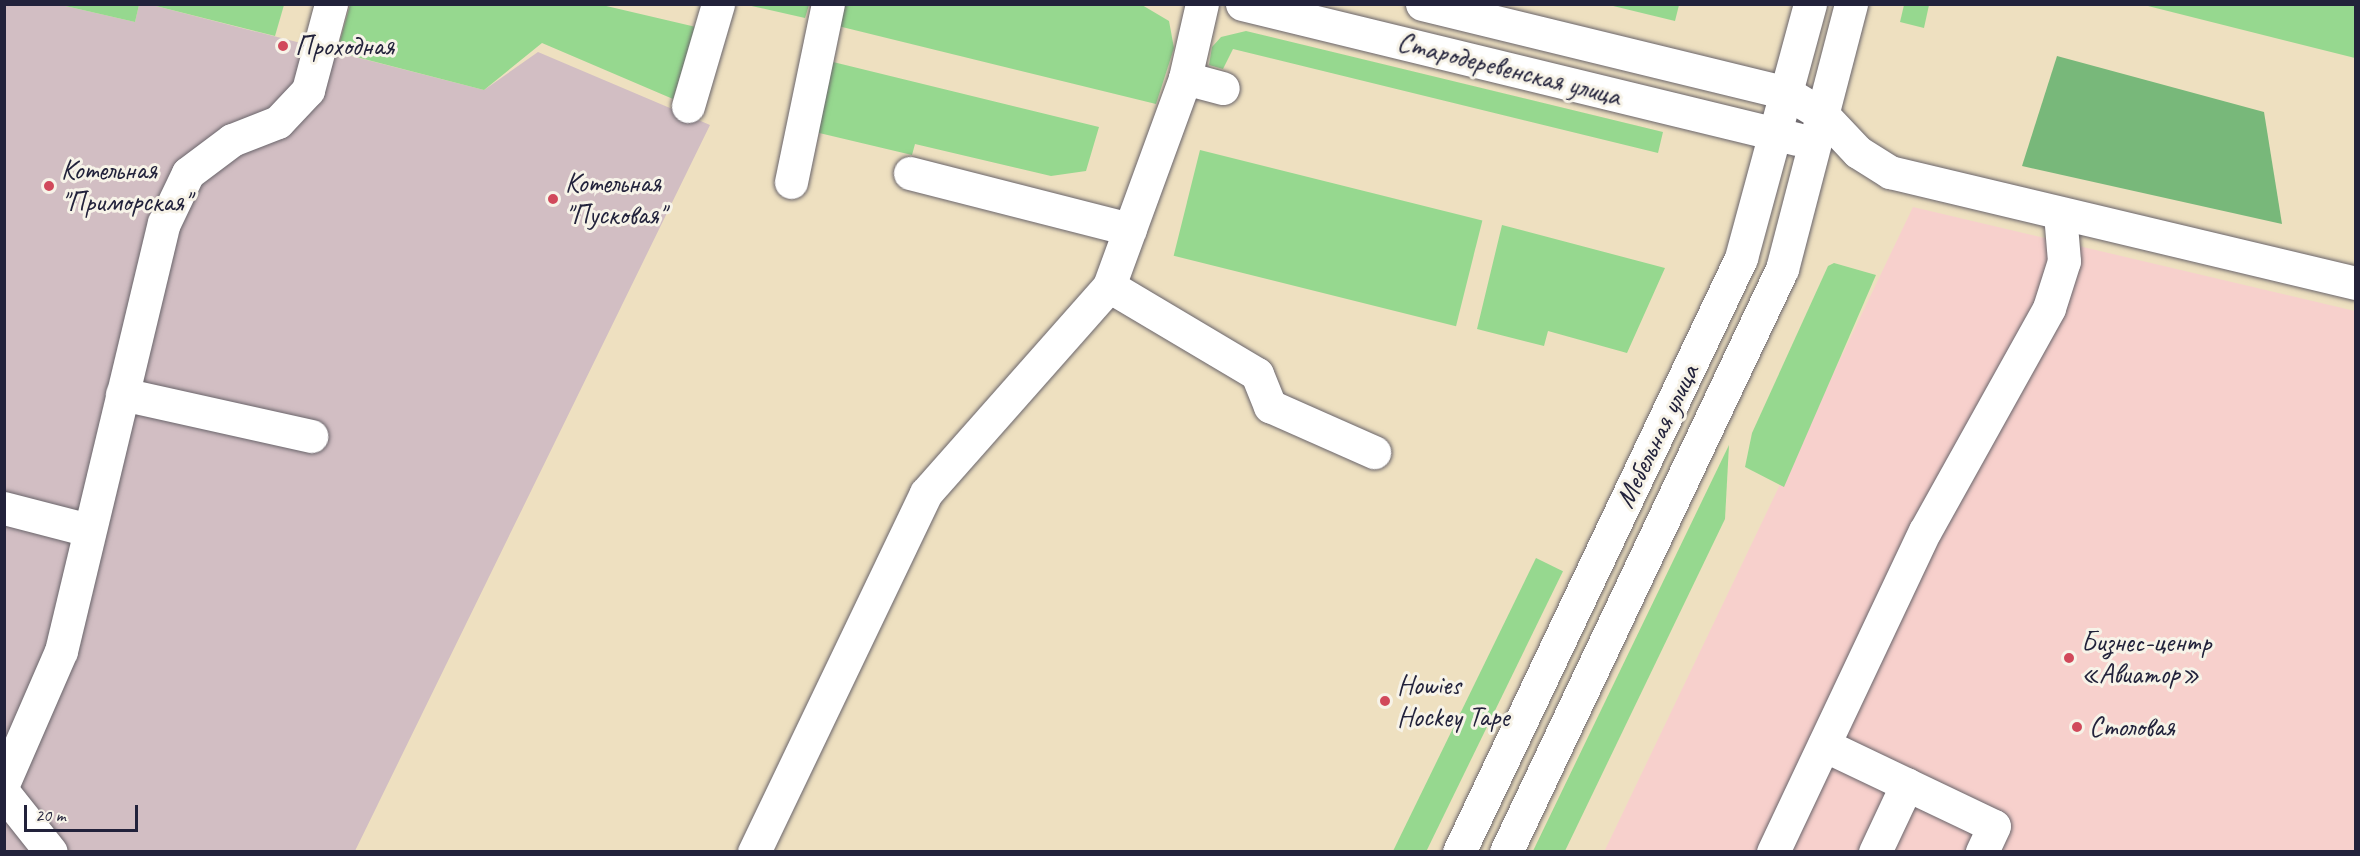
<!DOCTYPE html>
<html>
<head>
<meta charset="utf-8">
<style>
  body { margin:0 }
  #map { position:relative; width:2360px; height:856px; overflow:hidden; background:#eee0c0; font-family:Caveat,sans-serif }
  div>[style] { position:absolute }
  .built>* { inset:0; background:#f7d0cc }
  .industrial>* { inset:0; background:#d2bec3 }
  .green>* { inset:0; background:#96d88f; transform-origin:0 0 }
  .forest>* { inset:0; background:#78b87a }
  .roads { filter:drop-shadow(0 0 2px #69646a) drop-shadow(0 0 2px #69646a) }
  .minor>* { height:33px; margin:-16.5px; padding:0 16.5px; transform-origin:16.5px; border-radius:16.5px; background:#fff }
  .dots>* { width:16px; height:16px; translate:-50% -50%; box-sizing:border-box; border:3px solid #f7f3e8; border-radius:50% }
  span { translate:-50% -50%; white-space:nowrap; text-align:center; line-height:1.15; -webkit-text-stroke:6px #f7f3e8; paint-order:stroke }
  .poi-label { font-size:28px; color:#22223b }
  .left { translate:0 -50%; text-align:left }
  .street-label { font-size:28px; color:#22223b }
  .frame { position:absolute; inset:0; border:6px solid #22223b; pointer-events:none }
  .scale { position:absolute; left:24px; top:805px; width:114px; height:27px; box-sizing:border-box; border:3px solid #22223b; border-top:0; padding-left:8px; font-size:18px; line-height:21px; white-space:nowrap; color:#22223b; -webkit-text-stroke:4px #f7f3e8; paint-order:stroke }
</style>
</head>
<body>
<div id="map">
  <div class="built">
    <div style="clip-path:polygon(1913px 207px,2355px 311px,2355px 851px,1604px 852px)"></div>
  </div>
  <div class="industrial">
    <div style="clip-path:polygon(5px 5px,61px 5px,135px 22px,139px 5px,152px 5px,484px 90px,538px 52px,710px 125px,355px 851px,5px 852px)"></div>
  </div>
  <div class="green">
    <div style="clip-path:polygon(61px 5px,139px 4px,139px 5px,135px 22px)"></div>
    <div style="clip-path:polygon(152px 5px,284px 4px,284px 5px,275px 36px)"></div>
    <div style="clip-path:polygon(350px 5px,602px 5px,696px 27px,673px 99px,542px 43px,484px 90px,337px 52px)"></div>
    <div style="clip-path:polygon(747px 5px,809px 5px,805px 18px)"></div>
    <div style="clip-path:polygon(843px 5px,1142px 5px,1169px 21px,1174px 48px,1156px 104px,838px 26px)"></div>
    <div style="clip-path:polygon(1609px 5px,1679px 5px,1675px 21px)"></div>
    <div style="clip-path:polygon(1904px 5px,1929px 5px,1924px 28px,1900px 22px)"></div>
    <div style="clip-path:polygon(2144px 5px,2355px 5px,2355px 58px)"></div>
    <div style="clip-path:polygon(1246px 31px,1663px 132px,1658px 153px,1233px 49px,1223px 69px,1209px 65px,1212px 47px,1221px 37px)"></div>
    <div style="clip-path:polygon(829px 61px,1099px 127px,1086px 171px,1051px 176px,915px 144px,912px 155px,815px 132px)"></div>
    <div style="left:1200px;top:150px;width:291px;height:109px;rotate:14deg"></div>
    <div style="clip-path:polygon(1502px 225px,1665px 268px,1627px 353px,1548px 331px,1544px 346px,1477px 329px)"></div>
    <div style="clip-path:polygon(1834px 263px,1876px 275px,1784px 487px,1745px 467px,1752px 433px,1828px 266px)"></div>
    <div style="clip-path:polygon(1729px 445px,1725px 519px,1565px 851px,1533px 851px)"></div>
    <div style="left:1536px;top:558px;width:30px;height:325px;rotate:26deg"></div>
  </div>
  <div class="forest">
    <div style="clip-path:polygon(2057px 56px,2264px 112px,2282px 224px,2022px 166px)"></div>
  </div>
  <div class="roads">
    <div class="minor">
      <div style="left:1242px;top:4px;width:571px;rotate:13.67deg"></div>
      <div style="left:1422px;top:4px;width:376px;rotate:13.7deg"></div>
      <div style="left:1787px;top:93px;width:42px;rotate:31.4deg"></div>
      <div style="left:1823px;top:115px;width:51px;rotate:46.6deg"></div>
      <div style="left:1858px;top:152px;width:38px;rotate:32deg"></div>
      <div style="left:1890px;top:172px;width:479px;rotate:13.4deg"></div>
      <div style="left:1185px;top:78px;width:39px;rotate:15deg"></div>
      <div style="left:688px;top:106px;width:106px;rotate:-73.6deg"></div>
      <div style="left:910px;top:173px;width:227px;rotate:14.3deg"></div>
      <div style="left:791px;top:182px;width:182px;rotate:-78.3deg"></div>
      <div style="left:1109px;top:286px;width:172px;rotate:30.7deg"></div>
      <div style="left:1257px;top:374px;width:35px;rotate:68deg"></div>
      <div style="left:1270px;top:406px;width:114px;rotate:23.9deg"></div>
      <div style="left:122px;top:394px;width:194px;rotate:12.5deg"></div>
      <div style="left:4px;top:508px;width:88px;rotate:14.5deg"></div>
      <div style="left:1824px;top:745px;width:188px;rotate:25.5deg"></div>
      <div style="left:1994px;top:826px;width:29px;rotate:115deg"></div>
      <div style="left:4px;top:782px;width:143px;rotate:-66.5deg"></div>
      <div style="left:61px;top:651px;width:440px;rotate:-76.5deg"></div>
      <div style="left:164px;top:223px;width:55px;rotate:-64.4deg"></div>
      <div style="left:188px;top:173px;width:55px;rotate:-36.9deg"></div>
      <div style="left:232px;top:140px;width:49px;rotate:-21.4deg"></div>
      <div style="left:278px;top:122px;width:44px;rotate:-46.8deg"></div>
      <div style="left:308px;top:90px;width:89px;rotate:-75deg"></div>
      <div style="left:4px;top:793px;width:75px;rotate:51.5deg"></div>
      <div style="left:754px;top:852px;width:398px;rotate:-64.4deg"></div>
      <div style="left:926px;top:493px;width:276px;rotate:-48.5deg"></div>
      <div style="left:1109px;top:286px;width:221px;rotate:-69.9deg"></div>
      <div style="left:1185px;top:78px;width:76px;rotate:-77.1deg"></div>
      <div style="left:1459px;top:852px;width:658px;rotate:-64.6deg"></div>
      <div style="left:1741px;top:258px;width:263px;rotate:-74.8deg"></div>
      <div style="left:1506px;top:852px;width:645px;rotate:-64.67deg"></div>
      <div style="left:1782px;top:269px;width:274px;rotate:-75.4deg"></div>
      <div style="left:1773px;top:852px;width:355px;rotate:-64.7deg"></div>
      <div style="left:1925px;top:531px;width:255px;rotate:-60.9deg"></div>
      <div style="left:2049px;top:308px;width:49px;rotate:-72.3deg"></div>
      <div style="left:2064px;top:261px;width:48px;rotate:-94.8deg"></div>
      <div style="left:1875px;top:852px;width:75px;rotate:-64.8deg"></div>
    </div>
  </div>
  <div class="dots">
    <div style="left:283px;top:46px;background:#d1495b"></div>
    <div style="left:49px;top:186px;background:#d1495b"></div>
    <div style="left:553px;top:199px;background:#d1495b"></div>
    <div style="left:2069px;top:658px;background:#d1495b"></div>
    <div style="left:1385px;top:701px;background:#d1495b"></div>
    <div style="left:2077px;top:727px;background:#d1495b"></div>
  </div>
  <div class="poi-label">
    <span class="left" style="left:295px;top:46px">Проходная</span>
    <span class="left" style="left:61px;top:186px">Котельная<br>"Приморская"</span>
    <span class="left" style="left:565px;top:199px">Котельная<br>"Пусковая"</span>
    <span class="left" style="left:2081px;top:658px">Бизнес-центр<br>«Авиатор»</span>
    <span class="left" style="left:1397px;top:701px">Howies<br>Hockey Tape</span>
    <span class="left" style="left:2089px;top:727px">Столовая</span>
  </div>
  <div class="street-label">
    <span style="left:1509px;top:69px;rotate:14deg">Стародеревенская улица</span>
    <span style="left:1657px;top:436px;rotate:-64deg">Мебельная улица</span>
  </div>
  <div class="frame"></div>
  <div class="scale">20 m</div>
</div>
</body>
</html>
